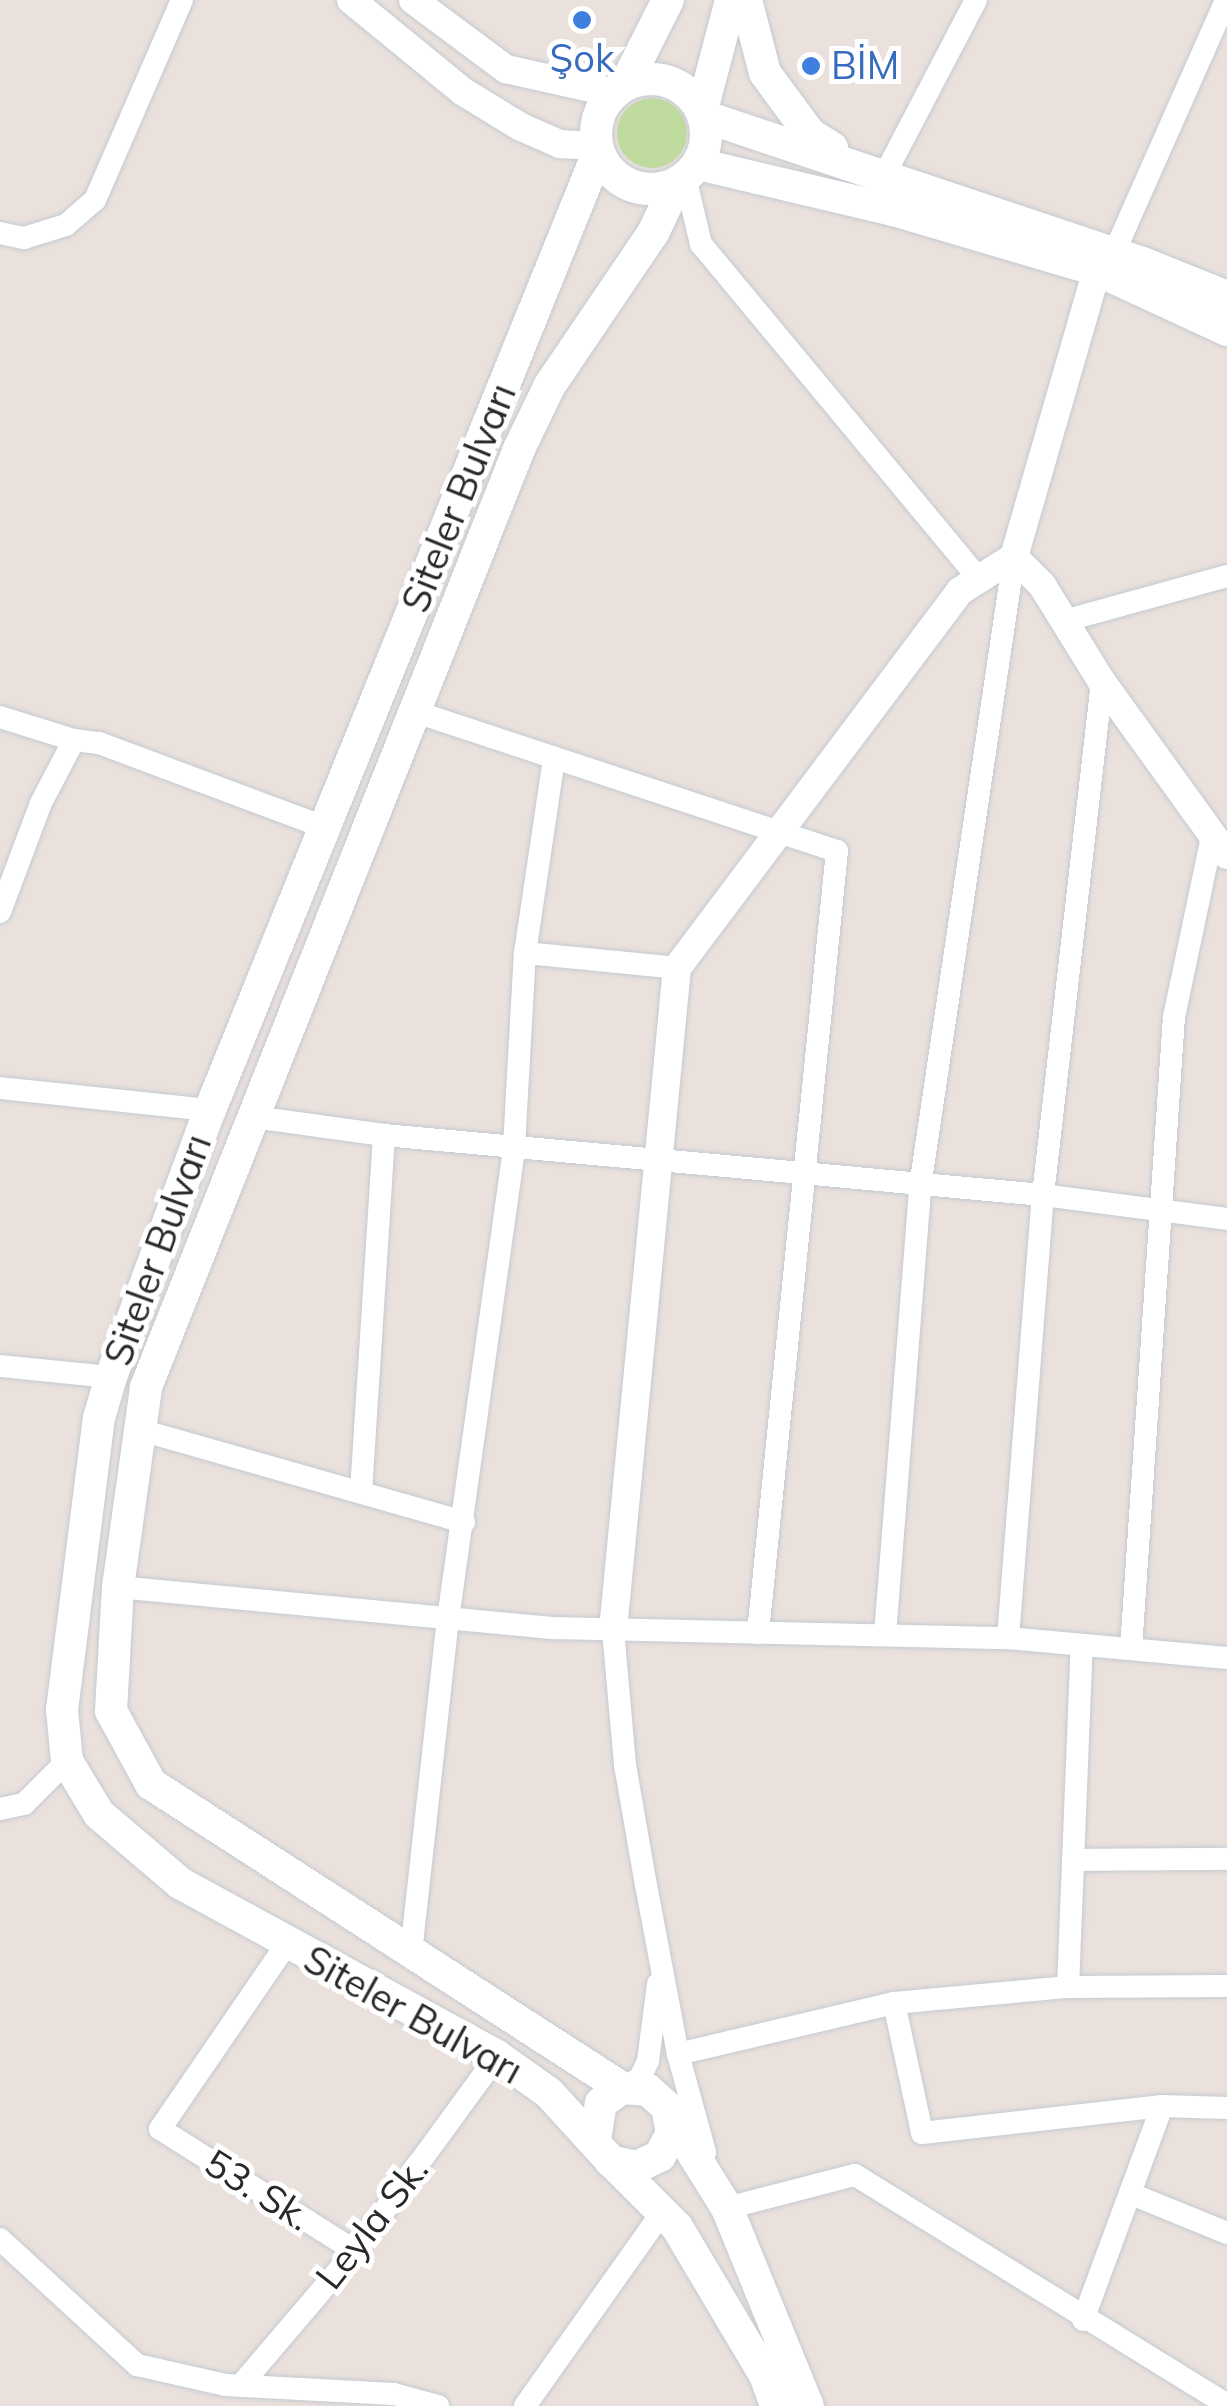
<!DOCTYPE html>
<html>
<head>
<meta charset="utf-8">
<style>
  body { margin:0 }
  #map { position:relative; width:1227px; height:2406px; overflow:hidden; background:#eae1dc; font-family:Mulish,sans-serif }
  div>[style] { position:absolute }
  .green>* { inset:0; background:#c0db9e }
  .round { border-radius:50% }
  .roads { filter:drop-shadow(0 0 2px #c4cad1) drop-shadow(0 0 2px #c4cad1) }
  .minor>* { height:22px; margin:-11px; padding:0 11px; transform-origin:11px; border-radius:11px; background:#fff }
  .tertiary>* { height:28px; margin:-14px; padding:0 14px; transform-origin:14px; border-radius:14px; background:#fff }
  .secondary>* { height:32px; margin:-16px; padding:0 16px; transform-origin:16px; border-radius:16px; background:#fff }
  .secondary>.ring { margin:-16px; padding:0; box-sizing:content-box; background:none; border:32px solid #fff; border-radius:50% }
  .dots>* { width:28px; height:28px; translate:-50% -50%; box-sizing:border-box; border:5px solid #fff; border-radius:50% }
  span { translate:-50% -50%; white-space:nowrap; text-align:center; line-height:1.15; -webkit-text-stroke:10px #fff; paint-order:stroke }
  .shop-label { font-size:38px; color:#366cbe }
  .left { translate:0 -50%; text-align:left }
  .street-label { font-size:38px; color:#292929 }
</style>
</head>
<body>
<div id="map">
  <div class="green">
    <div class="round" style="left:617px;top:98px;width:70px;height:70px"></div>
  </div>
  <div class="roads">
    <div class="minor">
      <div style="left:885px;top:174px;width:196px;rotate:-62.4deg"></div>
      <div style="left:685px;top:177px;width:69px;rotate:76.6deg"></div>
      <div style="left:701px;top:244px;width:435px;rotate:50.3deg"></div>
      <div style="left:0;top:233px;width:25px;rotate:12deg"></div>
      <div style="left:24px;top:238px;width:44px;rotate:-17.2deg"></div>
      <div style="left:66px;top:225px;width:38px;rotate:-41deg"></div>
      <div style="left:95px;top:200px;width:218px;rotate:-66.5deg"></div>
      <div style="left:1114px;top:253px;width:277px;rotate:-66.1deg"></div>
      <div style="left:1064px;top:621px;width:169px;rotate:-15.4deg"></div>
      <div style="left:416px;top:712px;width:443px;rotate:18.3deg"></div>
      <div style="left:837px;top:851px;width:786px;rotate:95.77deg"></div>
      <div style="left:0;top:717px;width:77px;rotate:17.3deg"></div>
      <div style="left:0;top:912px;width:116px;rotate:-69.4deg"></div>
      <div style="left:41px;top:803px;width:71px;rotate:-62.4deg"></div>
      <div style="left:74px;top:740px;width:25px;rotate:7deg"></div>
      <div style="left:99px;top:743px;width:240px;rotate:20.5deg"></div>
      <div style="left:525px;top:953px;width:153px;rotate:5.6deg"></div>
      <div style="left:0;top:1088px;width:211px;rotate:6deg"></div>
      <div style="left:254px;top:1117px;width:131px;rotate:7.9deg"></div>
      <div style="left:384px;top:1135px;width:662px;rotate:5.2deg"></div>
      <div style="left:1043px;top:1195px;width:186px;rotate:7.4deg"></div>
      <div style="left:0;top:1366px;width:112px;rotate:5.7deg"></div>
      <div style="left:137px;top:1429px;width:340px;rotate:15.9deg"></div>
      <div style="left:361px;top:1492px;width:358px;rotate:-86.3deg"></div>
      <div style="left:118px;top:1587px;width:438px;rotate:5.4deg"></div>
      <div style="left:554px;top:1628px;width:454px;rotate:1.3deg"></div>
      <div style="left:1008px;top:1638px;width:220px;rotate:5.2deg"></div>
      <div style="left:613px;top:1630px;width:136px;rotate:84.9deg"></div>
      <div style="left:625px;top:1765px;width:122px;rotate:80.1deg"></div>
      <div style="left:646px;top:1885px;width:172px;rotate:79.3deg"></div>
      <div style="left:678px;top:2054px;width:102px;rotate:74.6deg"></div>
      <div style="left:885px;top:1635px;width:449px;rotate:-85.5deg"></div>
      <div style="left:920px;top:1187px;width:637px;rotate:-81.51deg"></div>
      <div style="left:1008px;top:1638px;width:444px;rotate:-85.5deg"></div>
      <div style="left:1043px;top:1195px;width:516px;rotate:-83.44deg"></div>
      <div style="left:1131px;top:1649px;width:633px;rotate:-86.11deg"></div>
      <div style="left:1174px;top:1017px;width:184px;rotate:-78.1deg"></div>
      <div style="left:0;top:1809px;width:25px;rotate:-12deg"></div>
      <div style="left:24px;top:1804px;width:61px;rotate:-45deg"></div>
      <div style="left:1073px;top:1860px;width:154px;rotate:-0.4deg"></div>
      <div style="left:286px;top:1945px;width:223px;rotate:124.4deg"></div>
      <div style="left:160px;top:2129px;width:230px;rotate:32deg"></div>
      <div style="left:411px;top:1953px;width:336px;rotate:-83.7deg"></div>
      <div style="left:448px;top:1619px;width:477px;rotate:-82deg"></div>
      <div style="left:514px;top:1147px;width:194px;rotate:-86.8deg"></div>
      <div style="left:525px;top:953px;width:196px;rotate:-81.5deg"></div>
      <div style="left:1068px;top:1987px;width:342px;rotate:-87.7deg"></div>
      <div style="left:894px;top:2003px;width:133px;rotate:77.8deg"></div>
      <div style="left:922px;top:2133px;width:242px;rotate:-6.4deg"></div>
      <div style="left:1162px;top:2106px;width:65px;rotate:1.8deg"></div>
      <div style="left:678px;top:2054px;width:222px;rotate:-13.3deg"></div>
      <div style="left:894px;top:2003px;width:175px;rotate:-5.3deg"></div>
      <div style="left:1068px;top:1987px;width:159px;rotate:-0.4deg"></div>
      <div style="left:622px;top:2088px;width:21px;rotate:-29deg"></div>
      <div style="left:640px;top:2078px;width:19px;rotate:-65deg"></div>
      <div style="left:648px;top:2061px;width:78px;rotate:-82.6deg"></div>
      <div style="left:1134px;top:2195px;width:100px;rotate:22.2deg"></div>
      <div style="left:722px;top:2196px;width:13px;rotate:67deg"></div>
      <div style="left:727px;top:2208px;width:132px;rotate:-14.5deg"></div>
      <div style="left:855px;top:2175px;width:437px;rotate:31.7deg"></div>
      <div style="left:0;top:2239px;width:186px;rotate:42.6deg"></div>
      <div style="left:137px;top:2365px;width:91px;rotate:12.7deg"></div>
      <div style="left:226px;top:2385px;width:168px;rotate:3.1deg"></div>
      <div style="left:394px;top:2394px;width:46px;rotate:15.3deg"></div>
      <div style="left:1083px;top:2320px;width:228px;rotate:-69.7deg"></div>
      <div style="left:241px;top:2385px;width:176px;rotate:-49.6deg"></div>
      <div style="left:355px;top:2251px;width:241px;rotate:-53.9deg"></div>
      <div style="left:525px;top:2406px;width:239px;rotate:-54.7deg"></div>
    </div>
    <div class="tertiary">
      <div style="left:351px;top:0;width:144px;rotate:39.3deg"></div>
      <div style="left:462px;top:91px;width:69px;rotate:31.4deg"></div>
      <div style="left:521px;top:127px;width:43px;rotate:23.6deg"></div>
      <div style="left:560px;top:144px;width:37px;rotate:3deg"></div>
      <div style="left:413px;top:0;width:116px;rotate:36.6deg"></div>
      <div style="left:506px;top:69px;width:110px;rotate:12.6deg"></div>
      <div style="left:1014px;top:557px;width:40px;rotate:45deg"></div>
      <div style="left:1042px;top:585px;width:114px;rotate:58.3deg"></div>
      <div style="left:1102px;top:682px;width:213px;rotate:54.2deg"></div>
      <div style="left:613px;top:1630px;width:665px;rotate:-84.48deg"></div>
      <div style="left:677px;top:968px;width:471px;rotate:-53.1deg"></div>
      <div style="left:960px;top:591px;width:64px;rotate:-32.2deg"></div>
      <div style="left:1014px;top:557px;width:299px;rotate:-73.9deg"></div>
    </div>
    <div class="secondary">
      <div style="left:746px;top:0;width:75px;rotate:75.4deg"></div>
      <div style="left:765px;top:73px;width:76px;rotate:53.6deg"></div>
      <div style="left:810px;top:134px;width:26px;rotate:32deg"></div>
      <div class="ring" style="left:596px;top:79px;width:78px;height:78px"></div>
      <div style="left:625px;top:85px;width:95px;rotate:-63.2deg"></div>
      <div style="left:702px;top:110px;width:114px;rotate:-75.2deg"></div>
      <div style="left:703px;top:116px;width:464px;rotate:18.5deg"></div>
      <div style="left:1143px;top:263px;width:91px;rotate:22deg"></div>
      <div style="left:698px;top:164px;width:200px;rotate:13.3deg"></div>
      <div style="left:893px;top:210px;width:213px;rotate:16.4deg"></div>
      <div style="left:1097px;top:270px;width:143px;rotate:24.8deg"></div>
      <div style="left:622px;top:2088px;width:561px;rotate:-147.16deg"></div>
      <div style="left:151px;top:1784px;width:83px;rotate:-118.7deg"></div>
      <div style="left:111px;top:1711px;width:124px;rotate:-86.8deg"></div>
      <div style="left:118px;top:1587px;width:202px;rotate:-82deg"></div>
      <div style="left:146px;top:1387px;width:1009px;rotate:-68.31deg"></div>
      <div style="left:519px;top:449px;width:71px;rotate:-64.2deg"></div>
      <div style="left:550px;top:385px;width:184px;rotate:-55.9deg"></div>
      <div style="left:653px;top:233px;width:55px;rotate:-64.4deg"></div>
      <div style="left:672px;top:2120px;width:104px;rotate:58deg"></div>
      <div style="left:727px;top:2208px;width:214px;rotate:67.8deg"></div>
      <div style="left:595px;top:2140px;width:37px;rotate:-81deg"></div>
      <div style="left:601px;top:2103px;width:26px;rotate:-36deg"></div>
      <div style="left:622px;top:2088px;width:26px;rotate:4deg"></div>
      <div style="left:648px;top:2090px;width:25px;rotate:42deg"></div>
      <div style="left:667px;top:2107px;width:26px;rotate:79deg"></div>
      <div style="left:672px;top:2133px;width:26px;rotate:118deg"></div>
      <div style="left:660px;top:2156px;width:26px;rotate:155deg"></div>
      <div style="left:636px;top:2167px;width:26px;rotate:-167deg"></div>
      <div style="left:611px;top:2161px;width:92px;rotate:-132.4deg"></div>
      <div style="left:549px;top:2093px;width:64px;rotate:-144.6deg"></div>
      <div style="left:497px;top:2056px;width:361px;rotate:-151.4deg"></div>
      <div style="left:180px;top:1883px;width:106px;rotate:-139.6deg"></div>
      <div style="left:99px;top:1814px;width:62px;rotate:-121.1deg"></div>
      <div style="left:67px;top:1761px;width:51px;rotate:-95.6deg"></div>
      <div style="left:62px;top:1710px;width:294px;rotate:-82.8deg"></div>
      <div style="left:99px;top:1418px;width:43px;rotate:-73.7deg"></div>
      <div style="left:111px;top:1377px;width:285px;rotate:-69.7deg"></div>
      <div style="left:210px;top:1110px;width:1033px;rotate:-67.93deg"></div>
      <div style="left:611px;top:2161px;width:93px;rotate:45deg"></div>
      <div style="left:677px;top:2227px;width:172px;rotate:59.3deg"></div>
      <div style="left:765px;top:2375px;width:33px;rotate:70deg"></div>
    </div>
  </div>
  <div class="dots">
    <div style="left:582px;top:20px;background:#3f7fe0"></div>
    <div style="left:811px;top:66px;background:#3f7fe0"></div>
  </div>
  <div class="shop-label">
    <span style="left:582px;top:59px">Şok</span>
    <span class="left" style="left:831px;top:66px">BİM</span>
  </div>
  <div class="street-label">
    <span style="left:459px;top:498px;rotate:-68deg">Siteler Bulvarı</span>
    <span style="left:158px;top:1250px;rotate:-70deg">Siteler Bulvarı</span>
    <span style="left:413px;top:2015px;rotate:29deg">Siteler Bulvarı</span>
    <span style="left:258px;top:2190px;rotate:32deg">53. Sk.</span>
    <span style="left:372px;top:2223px;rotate:-52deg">Leyla Sk.</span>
  </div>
</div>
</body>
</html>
